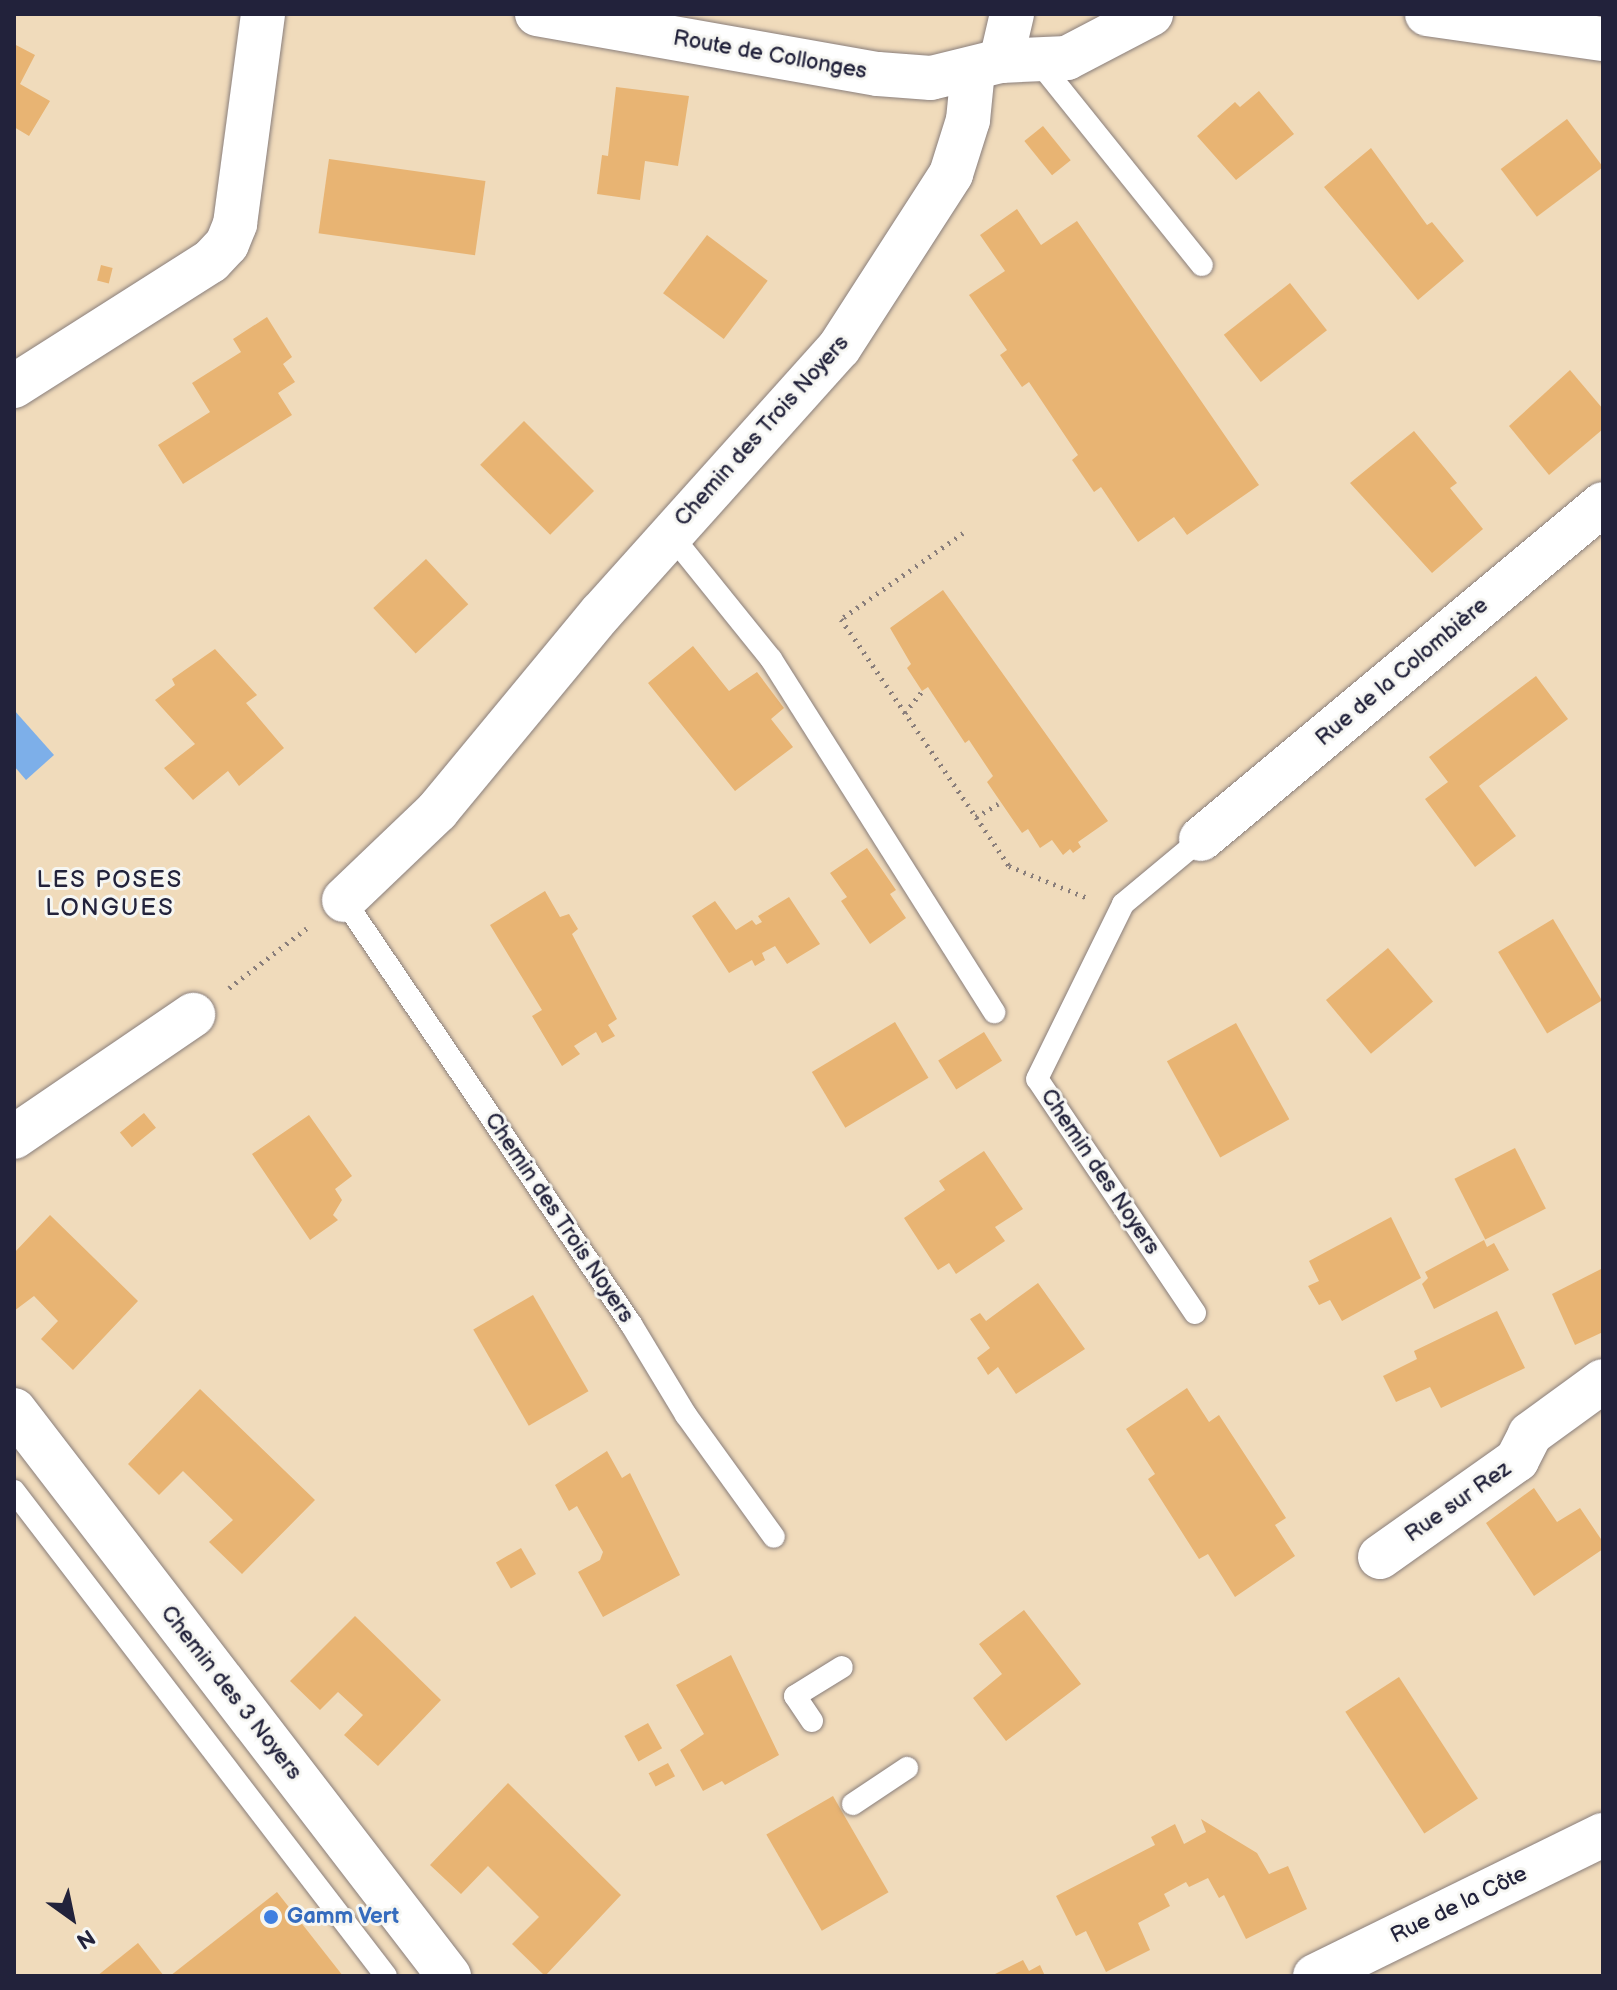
<!DOCTYPE html>
<html>
<head>
<meta charset="utf-8">
<style>
  body { margin:0 }
  #map { position:relative; width:1617px; height:1990px; overflow:hidden; background:#f0dbbb; font-family:"Balsamiq Sans",sans-serif }
  div>[style] { position:absolute }
  .water>* { inset:0; background:#7dafe9 }
  .building>* { inset:0; background:#e8b473; transform-origin:0 0 }
  .path>* { height:5px; margin-top:-2.5px; transform-origin:0; background:repeating-linear-gradient(90deg,#897e7b 0 2px,transparent 0 8px) }
  .roads { filter:drop-shadow(0 0 2px #897e7b) drop-shadow(0 0 2px #897e7b) }
  .service>* { height:22px; margin:-11px; padding:0 11px; transform-origin:11px; border-radius:11px; background:#fff }
  .minor>* { height:44px; margin:-22px; padding:0 22px; transform-origin:22px; border-radius:22px; background:#fff }
  .secondary>* { height:44px; margin:-22px; padding:0 22px; transform-origin:22px; border-radius:22px; background:#fff }
  .dots>* { width:22px; height:22px; translate:-50% -50%; box-sizing:border-box; border:4px solid #f6f6f2; border-radius:50% }
  span { translate:-50% -50%; white-space:nowrap; text-align:center; line-height:1.15; -webkit-text-stroke:6px #f6f6f2; paint-order:stroke }
  .street-label { font-size:22px; color:#22223b }
  .shop-label { font-size:22px; color:#366cbe; font-weight:700 }
  .left { translate:0 -50%; text-align:left }
  .neighbourhood-label { font-size:24px; color:#22223b; letter-spacing:2px }
  .frame { position:absolute; inset:0; border:16px solid #22223b; pointer-events:none }
  .north { position:absolute; left:32px; top:1878px; width:80px; height:80px; -webkit-text-stroke:6px #f6f6f2; paint-order:stroke; rotate:147deg; font-size:22px; font-weight:700; line-height:32px; text-align:center; color:#22223b }
  .north::after { content:''; display:block; margin:auto; width:28px; height:36px; background:#22223b; clip-path:polygon(50% 0,100% 100%,50% 72%,0 100%) }
</style>
</head>
<body>
<div id="map">
  <div class="water">
    <div style="clip-path:polygon(14px 710px,54px 755px,26px 780px,14px 766px)"></div>
  </div>
  <div class="building">
    <div style="clip-path:polygon(14px 44px,35px 55px,20px 84px,50px 101px,29px 136px,14px 127px)"></div>
    <div style="clip-path:polygon(616px 87px,689px 96px,678px 166px,645px 161px,640px 200px,597px 194px,602px 155px,608px 156px)"></div>
    <div style="clip-path:polygon(1259px 91px,1294px 134px,1236px 180px,1197px 136px,1235px 102px,1240px 107px)"></div>
    <div style="left:1567px;top:119px;width:60px;height:83px;rotate:53deg"></div>
    <div style="left:1043px;top:126px;width:44px;height:24px;rotate:51deg"></div>
    <div style="clip-path:polygon(1371px 148px,1427px 225px,1432px 222px,1464px 261px,1418px 300px,1324px 187px)"></div>
    <div style="left:329px;top:159px;width:158px;height:75px;rotate:8deg"></div>
    <div style="clip-path:polygon(1017px 209px,1041px 245px,1077px 221px,1259px 485px,1187px 535px,1174px 517px,1138px 542px,1101px 487px,1094px 492px,1072px 460px,1078px 455px,1029px 382px,1022px 387px,1000px 355px,1007px 350px,969px 295px,1005px 271px,980px 235px)"></div>
    <div style="left:707px;top:235px;width:76px;height:73px;rotate:37deg"></div>
    <div style="left:101px;top:265px;width:12px;height:16px;rotate:14deg"></div>
    <div style="left:1290px;top:283px;width:60px;height:84px;rotate:52deg"></div>
    <div style="clip-path:polygon(267px 317px,292px 357px,283px 364px,295px 382px,278px 393px,292px 415px,183px 484px,158px 445px,210px 412px,192px 383px,241px 352px,233px 339px)"></div>
    <div style="clip-path:polygon(1570px 370px,1603px 409px,1603px 429px,1549px 475px,1509px 426px)"></div>
    <div style="left:524px;top:421px;width:99px;height:62px;rotate:45deg"></div>
    <div style="clip-path:polygon(1414px 431px,1457px 483px,1450px 488px,1483px 529px,1432px 573px,1350px 483px)"></div>
    <div style="left:426px;top:559px;width:62px;height:72px;rotate:47deg"></div>
    <div style="clip-path:polygon(943px 590px,1108px 821px,1078px 842px,1081px 847px,1073px 853px,1070px 849px,1063px 855px,1052px 840px,1040px 848px,1028px 829px,1022px 833px,987px 782px,993px 776px,969px 740px,965px 743px,928px 687px,922px 691px,907px 668px,911px 664px,890px 628px)"></div>
    <div style="clip-path:polygon(693px 646px,729px 691px,757px 672px,784px 708px,771px 719px,793px 747px,735px 791px,648px 683px)"></div>
    <div style="clip-path:polygon(215px 649px,257px 695px,246px 703px,284px 748px,239px 786px,228px 771px,193px 800px,164px 768px,195px 744px,155px 700px,175px 685px,172px 679px)"></div>
    <div style="clip-path:polygon(1536px 676px,1568px 719px,1479px 786px,1516px 836px,1475px 867px,1425px 799px,1448px 782px,1429px 757px)"></div>
    <div style="clip-path:polygon(867px 848px,896px 890px,890px 894px,906px 918px,870px 944px,841px 901px,847px 897px,830px 873px)"></div>
    <div style="clip-path:polygon(545px 891px,560px 917px,569px 914px,578px 929px,572px 934px,617px 1019px,608px 1025px,615px 1036px,602px 1043px,596px 1032px,574px 1046px,580px 1054px,562px 1066px,532px 1016px,542px 1010px,490px 925px)"></div>
    <div style="clip-path:polygon(789px 897px,820px 944px,787px 964px,775px 946px,762px 953px,765px 960px,755px 966px,752px 960px,729px 973px,692px 916px,715px 901px,736px 930px,752px 920px,756px 925px,762px 922px,758px 916px)"></div>
    <div style="left:1553px;top:919px;width:95px;height:64px;rotate:59deg"></div>
    <div style="left:1388px;top:948px;width:70px;height:81px;rotate:50deg"></div>
    <div style="left:895px;top:1022px;width:65px;height:97px;rotate:59deg"></div>
    <div style="left:1236px;top:1023px;width:110px;height:79px;rotate:61deg"></div>
    <div style="left:984px;top:1032px;width:34px;height:54px;rotate:58deg"></div>
    <div style="left:144px;top:1113px;width:19px;height:31px;rotate:51deg"></div>
    <div style="clip-path:polygon(309px 1115px,352px 1176px,335px 1189px,342px 1200px,333px 1215px,338px 1220px,310px 1240px,252px 1154px)"></div>
    <div style="left:1515px;top:1148px;width:68px;height:68px;rotate:63deg"></div>
    <div style="clip-path:polygon(984px 1151px,1023px 1209px,995px 1227px,1005px 1241px,956px 1274px,949px 1263px,938px 1270px,904px 1218px,945px 1190px,939px 1181px)"></div>
    <div style="clip-path:polygon(50px 1215px,138px 1301px,73px 1370px,41px 1339px,58px 1321px,34px 1296px,14px 1311px,14px 1253px)"></div>
    <div style="clip-path:polygon(1391px 1217px,1421px 1278px,1342px 1321px,1330px 1300px,1319px 1305px,1308px 1286px,1319px 1281px,1309px 1261px)"></div>
    <div style="clip-path:polygon(1484px 1240px,1487px 1247px,1494px 1243px,1509px 1270px,1434px 1309px,1422px 1284px,1428px 1278px,1425px 1272px)"></div>
    <div style="clip-path:polygon(1603px 1268px,1603px 1332px,1575px 1345px,1552px 1294px)"></div>
    <div style="clip-path:polygon(1038px 1283px,1085px 1349px,1016px 1394px,998px 1367px,988px 1375px,977px 1358px,990px 1348px,970px 1319px,980px 1313px,986px 1321px)"></div>
    <div style="left:533px;top:1295px;width:111px;height:69px;rotate:60deg"></div>
    <div style="clip-path:polygon(1497px 1311px,1525px 1368px,1441px 1408px,1430px 1387px,1396px 1402px,1383px 1376px,1417px 1359px,1414px 1351px)"></div>
    <div style="clip-path:polygon(1187px 1388px,1209px 1422px,1219px 1415px,1270px 1493px,1286px 1518px,1275px 1525px,1295px 1556px,1235px 1597px,1208px 1554px,1199px 1559px,1148px 1479px,1155px 1474px,1126px 1429px)"></div>
    <div style="clip-path:polygon(200px 1389px,315px 1500px,242px 1574px,209px 1542px,233px 1520px,183px 1471px,159px 1495px,128px 1464px)"></div>
    <div style="clip-path:polygon(607px 1451px,622px 1478px,630px 1473px,680px 1575px,603px 1617px,578px 1572px,600px 1560px,603px 1552px,577px 1506px,569px 1511px,555px 1485px)"></div>
    <div style="clip-path:polygon(1534px 1488px,1557px 1522px,1580px 1508px,1603px 1542px,1603px 1549px,1534px 1596px,1486px 1523px)"></div>
    <div style="left:521px;top:1548px;width:30px;height:29px;rotate:60deg"></div>
    <div style="clip-path:polygon(1024px 1610px,1081px 1684px,1006px 1741px,973px 1698px,1002px 1674px,979px 1644px)"></div>
    <div style="clip-path:polygon(355px 1616px,441px 1700px,378px 1766px,344px 1735px,363px 1715px,338px 1692px,320px 1710px,290px 1681px)"></div>
    <div style="clip-path:polygon(731px 1655px,779px 1755px,725px 1785px,722px 1781px,703px 1791px,680px 1750px,704px 1734px,676px 1685px)"></div>
    <div style="left:1399px;top:1677px;width:145px;height:64px;rotate:57deg"></div>
    <div style="left:648px;top:1723px;width:29px;height:27px;rotate:61deg"></div>
    <div style="left:668px;top:1763px;width:15px;height:22px;rotate:62deg"></div>
    <div style="clip-path:polygon(508px 1783px,621px 1895px,545px 1976px,512px 1944px,539px 1917px,488px 1866px,461px 1894px,430px 1865px)"></div>
    <div style="left:833px;top:1796px;width:111px;height:77px;rotate:60deg"></div>
    <div style="clip-path:polygon(1201px 1819px,1257px 1853px,1269px 1874px,1288px 1866px,1307px 1909px,1246px 1939px,1224px 1895px,1219px 1898px,1208px 1878px,1189px 1887px,1186px 1882px,1164px 1894px,1170px 1906px,1138px 1923px,1150px 1950px,1106px 1972px,1086px 1931px,1076px 1936px,1056px 1896px,1155px 1845px,1151px 1837px,1175px 1824px,1184px 1844px,1206px 1832px)"></div>
    <div style="clip-path:polygon(277px 1892px,343px 1976px,170px 1976px)"></div>
    <div style="clip-path:polygon(138px 1943px,164px 1976px,97px 1976px)"></div>
    <div style="clip-path:polygon(1023px 1960px,1029px 1971px,1040px 1965px,1045px 1976px,991px 1976px)"></div>
  </div>
  <div class="path">
    <div style="left:963px;top:533px;width:149px;rotate:144.8deg"></div>
    <div style="left:841px;top:619px;width:240px;rotate:55.7deg"></div>
    <div style="left:976px;top:817px;width:26px;rotate:-31deg"></div>
    <div style="left:905px;top:713px;width:28px;rotate:-52deg"></div>
    <div style="left:976px;top:817px;width:59px;rotate:56deg"></div>
    <div style="left:1009px;top:866px;width:85px;rotate:22.1deg"></div>
    <div style="left:229px;top:988px;width:98px;rotate:-37.6deg"></div>
  </div>
  <div class="roads">
    <div class="service">
      <div style="left:1037px;top:60px;width:263px;rotate:51.2deg"></div>
      <div style="left:671px;top:535px;width:159px;rotate:51.1deg"></div>
      <div style="left:771px;top:659px;width:418px;rotate:57.7deg"></div>
      <div style="left:344px;top:900px;width:512px;rotate:55.91deg"></div>
      <div style="left:631px;top:1324px;width:106px;rotate:58.9deg"></div>
      <div style="left:686px;top:1415px;width:150px;rotate:54.2deg"></div>
      <div style="left:1195px;top:1313px;width:282px;rotate:-124deg"></div>
      <div style="left:1037px;top:1079px;width:195px;rotate:-63.8deg"></div>
      <div style="left:1123px;top:904px;width:102px;rotate:-39.8deg"></div>
      <div style="left:14px;top:1491px;width:611px;rotate:52.51deg"></div>
      <div style="left:812px;top:1721px;width:30px;rotate:-124deg"></div>
      <div style="left:795px;top:1696px;width:55px;rotate:-31.7deg"></div>
      <div style="left:853px;top:1804px;width:65px;rotate:-33.7deg"></div>
    </div>
    <div class="minor">
      <div style="left:537px;top:14px;width:346px;rotate:10deg"></div>
      <div style="left:878px;top:74px;width:53px;rotate:4.3deg"></div>
      <div style="left:931px;top:78px;width:72px;rotate:-13.7deg"></div>
      <div style="left:1001px;top:61px;width:66px;rotate:-2.6deg"></div>
      <div style="left:1067px;top:58px;width:95px;rotate:-27.6deg"></div>
      <div style="left:1001px;top:61px;width:48px;rotate:-76.8deg"></div>
      <div style="left:14px;top:386px;width:233px;rotate:-32.4deg"></div>
      <div style="left:211px;top:261px;width:23px;rotate:-47deg"></div>
      <div style="left:227px;top:244px;width:22px;rotate:-68deg"></div>
      <div style="left:235px;top:224px;width:212px;rotate:-82.4deg"></div>
      <div style="left:1201px;top:839px;width:523px;rotate:-39.81deg"></div>
      <div style="left:344px;top:900px;width:129px;rotate:-43.7deg"></div>
      <div style="left:437px;top:811px;width:257px;rotate:-50.4deg"></div>
      <div style="left:601px;top:613px;width:356px;rotate:-48.1deg"></div>
      <div style="left:839px;top:348px;width:207px;rotate:-57.2deg"></div>
      <div style="left:951px;top:174px;width:57px;rotate:-72.5deg"></div>
      <div style="left:968px;top:120px;width:50px;rotate:-84.3deg"></div>
      <div style="left:14px;top:1137px;width:217px;rotate:-34.3deg"></div>
      <div style="left:14px;top:1410px;width:714px;rotate:52.46deg"></div>
      <div style="left:1380px;top:1557px;width:168px;rotate:-35.3deg"></div>
      <div style="left:1517px;top:1460px;width:29px;rotate:-63deg"></div>
      <div style="left:1530px;top:1434px;width:90px;rotate:-36deg"></div>
      <div style="left:1315px;top:1976px;width:321px;rotate:-26.1deg"></div>
    </div>
    <div class="secondary">
      <div style="left:1427px;top:14px;width:178px;rotate:8.1deg"></div>
    </div>
  </div>
  <div class="dots">
    <div style="left:271px;top:1917px;background:#3f7fe0"></div>
  </div>
  <div class="street-label">
    <span style="left:770px;top:55px;rotate:10deg">Route de Collonges</span>
    <span style="left:762px;top:431px;rotate:-48deg">Chemin des Trois Noyers</span>
    <span style="left:1402px;top:672px;rotate:-40deg">Rue de la Colombière</span>
    <span style="left:1100px;top:1172px;rotate:56deg">Chemin des Noyers</span>
    <span style="left:559px;top:1218px;rotate:56deg">Chemin des Trois Noyers</span>
    <span style="left:1458px;top:1502px;rotate:-35deg">Rue sur Rez</span>
    <span style="left:231px;top:1693px;rotate:52deg">Chemin des 3 Noyers</span>
    <span style="left:1459px;top:1905px;rotate:-26deg">Rue de la Côte</span>
  </div>
  <div class="shop-label">
    <span class="left" style="left:287px;top:1917px">Gamm Vert</span>
  </div>
  <div class="neighbourhood-label">
    <span style="left:110px;top:894px">LES POSES<br>LONGUES</span>
  </div>
  <div class="frame"></div>
  <div class="north">N</div>
</div>
</body>
</html>
